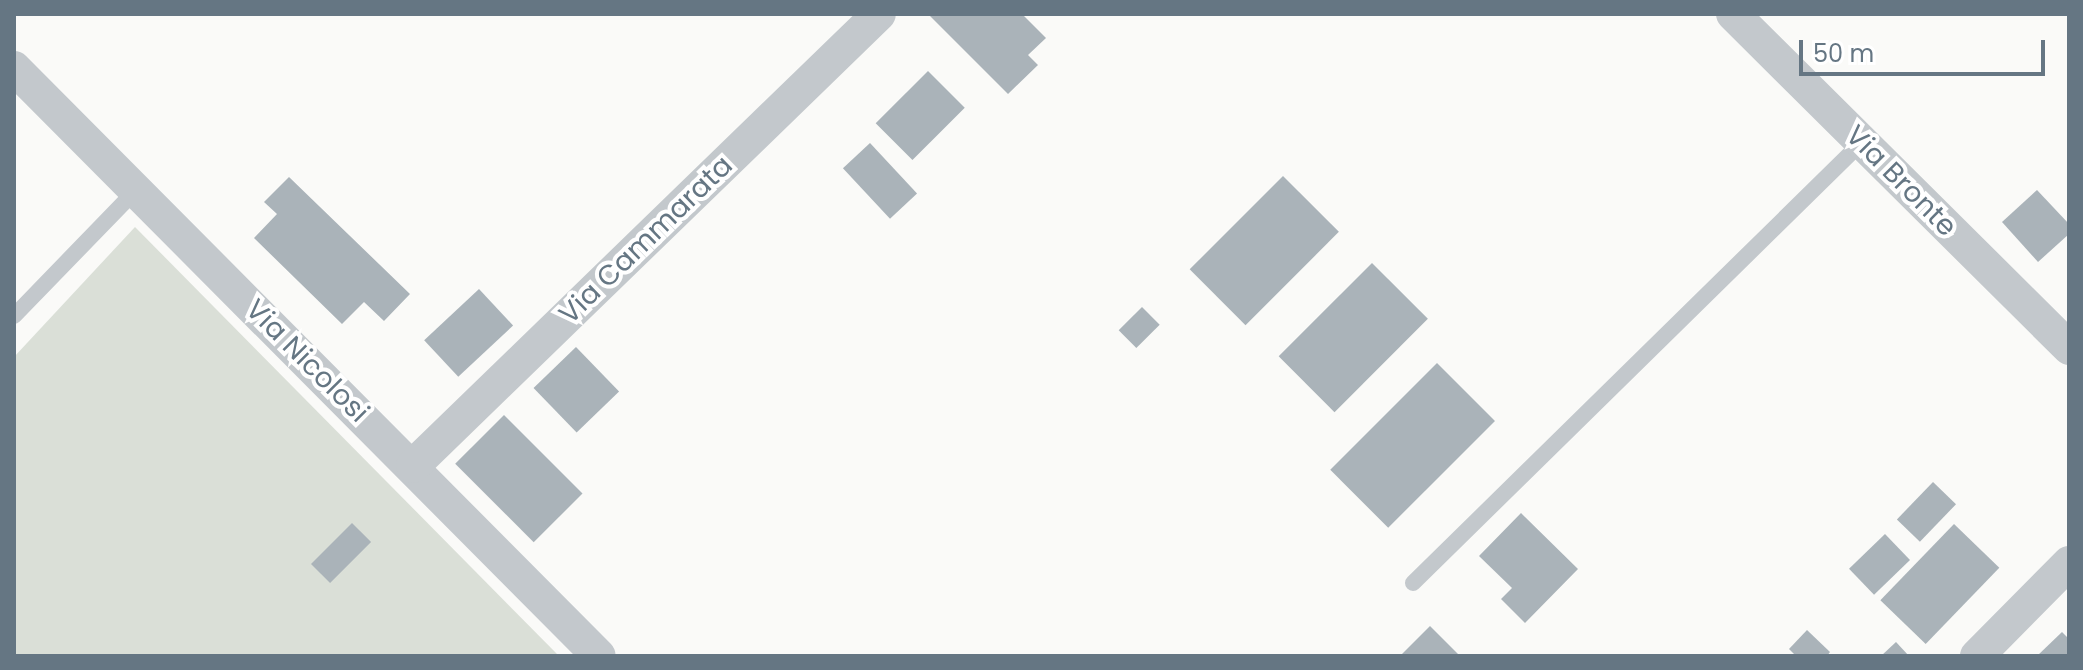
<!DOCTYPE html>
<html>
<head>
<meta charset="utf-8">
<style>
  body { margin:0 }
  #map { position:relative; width:2083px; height:670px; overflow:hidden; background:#fafaf8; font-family:Poppins,sans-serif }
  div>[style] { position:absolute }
  .green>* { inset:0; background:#dadfd7 }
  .building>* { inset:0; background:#aab3b9; transform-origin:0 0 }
  .lane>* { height:16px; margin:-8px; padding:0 8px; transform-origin:8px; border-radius:8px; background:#c3c8cc }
  .street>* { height:34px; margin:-17px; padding:0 17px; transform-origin:17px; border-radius:17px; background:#c3c8cc }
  span { translate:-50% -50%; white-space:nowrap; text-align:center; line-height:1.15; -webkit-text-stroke:8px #fff; paint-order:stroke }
  .street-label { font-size:28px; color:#657683 }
  .frame { position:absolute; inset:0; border:16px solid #657683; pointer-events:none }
  .scale { position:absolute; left:1799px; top:40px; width:246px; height:36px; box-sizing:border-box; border:4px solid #657683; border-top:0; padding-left:10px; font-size:24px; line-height:28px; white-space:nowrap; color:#657683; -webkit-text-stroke:6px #fff; paint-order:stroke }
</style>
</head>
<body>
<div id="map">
  <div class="green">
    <div style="clip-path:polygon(135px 227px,559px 656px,14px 656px,14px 357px)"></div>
  </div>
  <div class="building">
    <div style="clip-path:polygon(928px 14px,1022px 14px,1046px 38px,1028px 55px,1038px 65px,1008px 94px)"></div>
    <div style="left:928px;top:71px;width:52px;height:74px;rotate:45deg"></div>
    <div style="left:870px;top:143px;width:69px;height:37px;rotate:47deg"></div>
    <div style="left:1283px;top:176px;width:79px;height:132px;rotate:45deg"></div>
    <div style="clip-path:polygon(289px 177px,410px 294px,384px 321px,364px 302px,342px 324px,254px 238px,277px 214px,264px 202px)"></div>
    <div style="clip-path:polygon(2037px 190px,2069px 224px,2069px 234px,2038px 262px,2002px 222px)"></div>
    <div style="left:1372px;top:263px;width:79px;height:132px;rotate:45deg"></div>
    <div style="left:479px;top:289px;width:50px;height:75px;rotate:47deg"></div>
    <div style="left:1142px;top:307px;width:25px;height:33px;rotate:45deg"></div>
    <div style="left:576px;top:347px;width:62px;height:59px;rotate:46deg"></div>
    <div style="left:1437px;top:363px;width:82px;height:151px;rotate:45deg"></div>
    <div style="left:504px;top:415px;width:111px;height:69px;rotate:45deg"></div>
    <div style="left:1933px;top:482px;width:32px;height:52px;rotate:44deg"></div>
    <div style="clip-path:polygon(1521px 513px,1578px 569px,1525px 623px,1501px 599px,1512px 588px,1479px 556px)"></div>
    <div style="left:352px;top:523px;width:27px;height:58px;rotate:45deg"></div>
    <div style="left:1954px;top:524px;width:63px;height:106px;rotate:44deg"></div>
    <div style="left:1885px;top:534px;width:36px;height:50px;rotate:46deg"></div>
    <div style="clip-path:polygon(1430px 626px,1460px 656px,1400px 656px)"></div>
    <div style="clip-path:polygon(1807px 630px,1830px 652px,1827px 656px,1796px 656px,1789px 649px)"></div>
    <div style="clip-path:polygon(2062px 632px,2069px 639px,2069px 656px,2037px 656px)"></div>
    <div style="clip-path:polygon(1896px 642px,1909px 656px,1881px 656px)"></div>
  </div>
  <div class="lane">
    <div style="left:14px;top:316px;width:175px;rotate:-45.9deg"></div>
    <div style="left:1413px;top:583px;width:629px;rotate:-44.48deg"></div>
  </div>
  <div class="street">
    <div style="left:1733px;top:14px;width:474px;rotate:44.8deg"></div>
    <div style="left:14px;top:68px;width:829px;rotate:45.15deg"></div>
    <div style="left:413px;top:466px;width:649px;rotate:-44.13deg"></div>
    <div style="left:1977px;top:656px;width:131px;rotate:-45.3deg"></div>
  </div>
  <div class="street-label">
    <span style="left:1901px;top:181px;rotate:45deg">Via Bronte</span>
    <span style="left:646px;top:240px;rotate:-44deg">Via Cammarata</span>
    <span style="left:307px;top:361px;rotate:45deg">Via Nicolosi</span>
  </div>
  <div class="frame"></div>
  <div class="scale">50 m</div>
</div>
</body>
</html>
